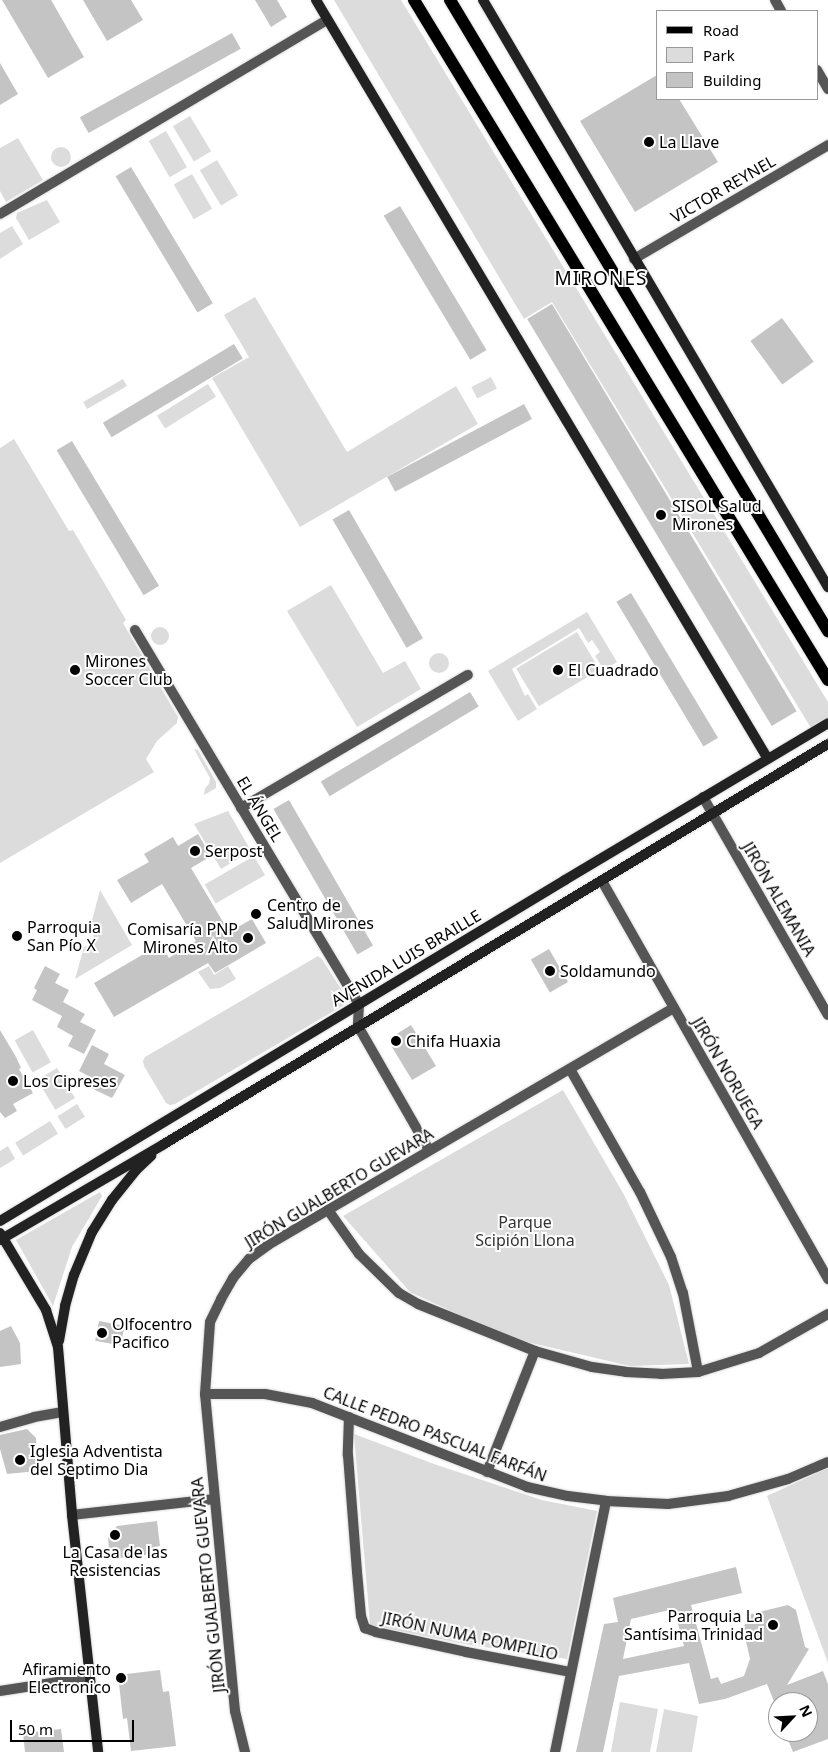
<!DOCTYPE html>
<html>
<head>
<meta charset="utf-8">
<style>
  body { margin:0 }
  #map { position:relative; width:828px; height:1752px; overflow:hidden; background:#fff; font-family:"Noto Sans",sans-serif }
  div>[style] { position:absolute }
  .green>* { inset:0; background:#dcdcdc; transform-origin:0 0 }
  .round { border-radius:50% }
  .building>* { inset:0; background:#c4c4c4; transform-origin:0 0 }
  .roads { filter:drop-shadow(0 0 1px #dbdbdb) drop-shadow(0 0 1px #dbdbdb) }
  .street>* { height:10px; margin:-5px; padding:0 5px; transform-origin:5px; border-radius:5px; background:#555 }
  .secondary>* { height:10px; margin:-5px; padding:0 5px; transform-origin:5px; border-radius:5px; background:#222 }
  .primary>* { height:12px; margin:-6px; padding:0 6px; transform-origin:6px; border-radius:6px; background:#000 }
  .dots>* { width:14px; height:14px; translate:-50% -50%; box-sizing:border-box; border:2px solid #fff; border-radius:50% }
  span { translate:-50% -50%; white-space:nowrap; text-align:center; line-height:1.15; -webkit-text-stroke:4px #fff; paint-order:stroke }
  .poi-label { font-size:16px; color:#000 }
  .left { translate:0 -50%; text-align:left }
  .right { translate:-100% -50%; text-align:right }
  .street-label { font-size:16px; color:#000 }
  .park-label { font-size:16px; color:#333 }
  .quarter-label { font-size:19px; color:#000; letter-spacing:1px }
  .legend { position:absolute; left:656px; top:10px; width:162px; height:90px; box-sizing:border-box; background:#fff; border:1px solid #999; margin:0; padding:6px 9px; list-style:none; font-size:15px; color:#000 }
  .legend li { display:flex; align-items:center; gap:10px; height:25px }
  .legend b { width:25px; border:1px solid #999 }
  .north { position:absolute; left:768px; top:1692px; width:50px; height:50px; box-sizing:border-box; background:#fff; border:1px solid #999; border-radius:50%; rotate:65deg; font-size:14px; font-weight:700; line-height:20px; text-align:center; color:#000 }
  .north::after { content:''; display:block; margin:auto; width:18px; height:22px; background:#000; clip-path:polygon(50% 0,100% 100%,50% 72%,0 100%) }
  .scale { position:absolute; left:10px; top:1720px; width:124px; height:22px; box-sizing:border-box; border:2px solid #000; border-top:0; padding-left:6px; font-size:15px; line-height:18px; white-space:nowrap; color:#000; -webkit-text-stroke:4px #fff; paint-order:stroke }
</style>
</head>
<body>
<div id="map">
  <div class="green">
    <div style="clip-path:polygon(334px 0,401px 0,828px 702px,828px 718px,811px 728px,552px 302px,524px 319px)"></div>
    <div style="left:190px;top:116px;width:41px;height:20px;rotate:59deg"></div>
    <div style="left:166px;top:131px;width:42px;height:20px;rotate:60deg"></div>
    <div style="clip-path:polygon(18px 138px,43px 180px,6px 202px,0 191px,0 148px)"></div>
    <div class="round" style="left:51px;top:147px;width:20px;height:20px"></div>
    <div style="left:217px;top:160px;width:41px;height:20px;rotate:59deg"></div>
    <div style="left:192px;top:174px;width:40px;height:21px;rotate:60deg"></div>
    <div style="clip-path:polygon(47px 200px,60px 222px,29px 240px,16px 218px,17px 213px)"></div>
    <div style="clip-path:polygon(12px 226px,23px 244px,0 259px,0 233px)"></div>
    <div style="clip-path:polygon(255px 297px,347px 452px,456px 386px,478px 424px,300px 527px,212px 378px,249px 357px,224px 315px)"></div>
    <div style="left:491px;top:377px;width:13px;height:22px;rotate:63deg"></div>
    <div style="left:123px;top:379px;width:8px;height:46px;rotate:60deg"></div>
    <div style="left:208px;top:384px;width:15px;height:60px;rotate:58deg"></div>
    <div style="clip-path:polygon(14px 439px,69px 531px,73px 530px,126px 620px,123px 623px,178px 717px,177px 723px,157px 741px,146px 759px,154px 772px,0 863px,0 448px)"></div>
    <div style="clip-path:polygon(331px 585px,383px 673px,405px 661px,421px 689px,357px 727px,287px 611px)"></div>
    <div style="clip-path:polygon(587px 612px,617px 662px,604px 670px,595px 656px,600px 652px,592px 640px,588px 643px,579px 628px,512px 669px,525px 696px,528px 694px,537px 709px,518px 721px,488px 671px)"></div>
    <div class="round" style="left:151px;top:627px;width:18px;height:18px"></div>
    <div style="left:577px;top:632px;width:44px;height:71px;rotate:59deg"></div>
    <div class="round" style="left:429px;top:653px;width:20px;height:20px"></div>
    <div style="clip-path:polygon(194px 749px,198px 750px,216px 782px,216px 788px,204px 795px,205px 788px,209px 784px,210px 778px)"></div>
    <div style="clip-path:polygon(228px 811px,251px 851px,221px 869px,194px 824px)"></div>
    <div style="left:254px;top:856px;width:22px;height:57px;rotate:60deg"></div>
    <div style="clip-path:polygon(100px 890px,132px 945px,75px 979px,84px 947px,90px 945px,94px 940px,93px 933px,90px 928px)"></div>
    <div style="clip-path:polygon(318px 956px,322px 959px,346px 997px,344px 1005px,175px 1104px,170px 1105px,166px 1103px,144px 1066px,143px 1061px,145px 1057px)"></div>
    <div style="clip-path:polygon(209px 966px,214px 975px,228px 966px,236px 979px,220px 988px,210px 989px,198px 972px)"></div>
    <div style="left:33px;top:1030px;width:37px;height:21px;rotate:61deg"></div>
    <div style="left:57px;top:1068px;width:35px;height:23px;rotate:59deg"></div>
    <div style="clip-path:polygon(563px 1090px,623px 1193px,669px 1285px,689px 1364px,630px 1366px,510px 1338px,410px 1292px,343px 1216px)"></div>
    <div style="left:77px;top:1104px;width:15px;height:23px;rotate:58deg"></div>
    <div style="left:50px;top:1121px;width:15px;height:41px;rotate:58deg"></div>
    <div style="clip-path:polygon(8px 1146px,15px 1159px,0 1168px,0 1151px)"></div>
    <div style="clip-path:polygon(100px 1192px,102px 1196px,72px 1247px,53px 1306px,16px 1240px)"></div>
    <div style="clip-path:polygon(354px 1434px,434px 1464px,542px 1500px,597px 1511px,567px 1659px,470px 1645px,370px 1625px)"></div>
    <div style="clip-path:polygon(828px 1468px,828px 1663px,767px 1496px)"></div>
    <div style="clip-path:polygon(620px 1702px,658px 1709px,650px 1752px,611px 1752px)"></div>
    <div style="clip-path:polygon(664px 1709px,698px 1716px,692px 1752px,656px 1752px)"></div>
  </div>
  <div class="building">
    <div style="clip-path:polygon(2px 0,51px 0,84px 57px,48px 78px)"></div>
    <div style="clip-path:polygon(83px 0,131px 0,143px 20px,107px 41px)"></div>
    <div style="clip-path:polygon(255px 0,277px 0,287px 17px,271px 27px)"></div>
    <div style="left:232px;top:33px;width:18px;height:174px;rotate:61deg"></div>
    <div style="clip-path:polygon(0 63px,18px 94px,0 105px)"></div>
    <div style="clip-path:polygon(657px 75px,657px 99px,679px 99px,718px 162px,635px 212px,580px 121px)"></div>
    <div style="left:131px;top:167px;width:159px;height:18px;rotate:59deg"></div>
    <div style="left:400px;top:206px;width:168px;height:19px;rotate:59deg"></div>
    <div style="left:552px;top:304px;width:475px;height:29px;rotate:59deg"></div>
    <div style="left:782px;top:318px;width:54px;height:39px;rotate:54deg"></div>
    <div style="left:234px;top:344px;width:17px;height:153px;rotate:59deg"></div>
    <div style="left:524px;top:404px;width:17px;height:155px;rotate:62deg"></div>
    <div style="left:72px;top:441px;width:169px;height:18px;rotate:59deg"></div>
    <div style="left:349px;top:510px;width:148px;height:19px;rotate:60deg"></div>
    <div style="left:631px;top:593px;width:169px;height:17px;rotate:59deg"></div>
    <div style="left:470px;top:692px;width:17px;height:174px;rotate:59deg"></div>
    <div style="left:289px;top:800px;width:168px;height:18px;rotate:60deg"></div>
    <div style="clip-path:polygon(198px 834px,211px 856px,191px 868px,229px 932px,252px 919px,266px 943px,215px 973px,208px 963px,114px 1017px,94px 983px,161px 944px,169px 958px,196px 941px,162px 884px,131px 903px,117px 880px,149px 862px,144px 854px,173px 837px,178px 846px)"></div>
    <div style="left:549px;top:949px;width:38px;height:21px;rotate:60deg"></div>
    <div style="clip-path:polygon(45px 966px,60px 974px,55px 983px,69px 990px,63px 1002px,85px 1014px,80px 1022px,96px 1030px,84px 1054px,68px 1046px,73px 1036px,57px 1027px,62px 1016px,32px 1000px,37px 990px,34px 988px)"></div>
    <div style="clip-path:polygon(411px 1025px,436px 1066px,412px 1080px,392px 1047px,395px 1035px)"></div>
    <div style="clip-path:polygon(0 1030px,16px 1057px,21px 1068px,19px 1069px,33px 1093px,13px 1104px,17px 1111px,5px 1118px,0 1112px)"></div>
    <div style="clip-path:polygon(92px 1045px,109px 1054px,104px 1064px,125px 1075px,112px 1098px,91px 1088px,96px 1080px,79px 1071px)"></div>
    <div style="left:99px;top:1321px;width:26px;height:20px;rotate:11deg"></div>
    <div style="clip-path:polygon(11px 1326px,20px 1343px,21px 1364px,0 1367px,0 1331px)"></div>
    <div style="clip-path:polygon(27px 1429px,36px 1438px,37px 1471px,7px 1474px,0 1449px,0 1435px)"></div>
    <div style="clip-path:polygon(157px 1521px,160px 1546px,154px 1547px,155px 1554px,110px 1559px,108px 1538px,117px 1526px)"></div>
    <div style="clip-path:polygon(evenodd,736px 1567px,742px 1593px,691px 1605px,711px 1679px,718px 1677px,721px 1684px,744px 1676px,750px 1659px,743px 1628px,751px 1614px,788px 1605px,796px 1610px,805px 1647px,809px 1649px,787px 1685px,823px 1671px,828px 1684px,828px 1739px,793px 1752px,785px 1732px,808px 1732px,808px 1702px,776px 1702px,775px 1704px,767px 1684px,725px 1699px,699px 1704px,689px 1663px,619px 1676px,603px 1752px,576px 1752px,604px 1624px,618px 1622px,613px 1598px,736px 1567px,674px 1609px,684px 1646px,623px 1659px,631px 1619px,674px 1609px)"></div>
    <div style="clip-path:polygon(160px 1670px,163px 1692px,169px 1691px,176px 1746px,131px 1751px,127px 1718px,123px 1719px,118px 1675px)"></div>
    <div style="clip-path:polygon(61px 1729px,64px 1752px,25px 1752px,23px 1733px)"></div>
  </div>
  <div class="roads">
    <div class="street">
      <div style="left:775px;top:0;width:13px;rotate:61deg"></div>
      <div style="left:817px;top:70px;width:22px;rotate:60deg"></div>
      <div style="left:0;top:214px;width:380px;rotate:-30.7deg"></div>
      <div style="left:634px;top:259px;width:225px;rotate:-30.4deg"></div>
      <div style="left:135px;top:630px;width:436px;rotate:59.1deg"></div>
      <div style="left:359px;top:1004px;width:22px;rotate:93deg"></div>
      <div style="left:358px;top:1026px;width:143px;rotate:60.2deg"></div>
      <div style="left:703px;top:797px;width:251px;rotate:60.2deg"></div>
      <div style="left:241px;top:808px;width:263px;rotate:-30.4deg"></div>
      <div style="left:602px;top:881px;width:458px;rotate:60.4deg"></div>
      <div style="left:570px;top:1069px;width:142px;rotate:60.4deg"></div>
      <div style="left:640px;top:1192px;width:72px;rotate:64.5deg"></div>
      <div style="left:671px;top:1257px;width:38px;rotate:72deg"></div>
      <div style="left:683px;top:1293px;width:80px;rotate:79.2deg"></div>
      <div style="left:328px;top:1210px;width:54px;rotate:54.8deg"></div>
      <div style="left:359px;top:1254px;width:56px;rotate:44.3deg"></div>
      <div style="left:399px;top:1293px;width:22px;rotate:30deg"></div>
      <div style="left:418px;top:1304px;width:126px;rotate:21.9deg"></div>
      <div style="left:535px;top:1351px;width:59px;rotate:15.7deg"></div>
      <div style="left:592px;top:1367px;width:34px;rotate:8deg"></div>
      <div style="left:626px;top:1372px;width:35px;rotate:3deg"></div>
      <div style="left:661px;top:1374px;width:37px;rotate:-3deg"></div>
      <div style="left:698px;top:1372px;width:64px;rotate:-17.3deg"></div>
      <div style="left:759px;top:1353px;width:79px;rotate:-29.5deg"></div>
      <div style="left:205px;top:1394px;width:60px"></div>
      <div style="left:265px;top:1394px;width:48px;rotate:10.8deg"></div>
      <div style="left:312px;top:1403px;width:231px;rotate:21.3deg"></div>
      <div style="left:527px;top:1487px;width:42px;rotate:12.4deg"></div>
      <div style="left:568px;top:1496px;width:38px;rotate:7deg"></div>
      <div style="left:606px;top:1501px;width:62px;rotate:2.8deg"></div>
      <div style="left:668px;top:1504px;width:61px;rotate:-7.6deg"></div>
      <div style="left:728px;top:1496px;width:62px;rotate:-15.8deg"></div>
      <div style="left:788px;top:1479px;width:43px;rotate:-23deg"></div>
      <div style="left:349px;top:1417px;width:38px;rotate:92deg"></div>
      <div style="left:348px;top:1455px;width:117px;rotate:85.6deg"></div>
      <div style="left:357px;top:1572px;width:44px;rotate:84.8deg"></div>
      <div style="left:361px;top:1616px;width:13px;rotate:72deg"></div>
      <div style="left:365px;top:1628px;width:12px;rotate:20deg"></div>
      <div style="left:376px;top:1632px;width:92px;rotate:12.5deg"></div>
      <div style="left:466px;top:1652px;width:107px;rotate:10.8deg"></div>
      <div style="left:0;top:1427px;width:35px;rotate:-16deg"></div>
      <div style="left:34px;top:1417px;width:29px;rotate:-10deg"></div>
      <div style="left:487px;top:1472px;width:130px;rotate:-68.4deg"></div>
      <div style="left:72px;top:1515px;width:143px;rotate:-6.4deg"></div>
      <div style="left:0;top:1691px;width:91px;rotate:-8.8deg"></div>
      <div style="left:245px;top:1752px;width:42px;rotate:-103.7deg"></div>
      <div style="left:235px;top:1711px;width:318px;rotate:-95.4deg"></div>
      <div style="left:205px;top:1394px;width:72px;rotate:-86deg"></div>
      <div style="left:210px;top:1322px;width:25px;rotate:-64deg"></div>
      <div style="left:221px;top:1299px;width:24px;rotate:-60deg"></div>
      <div style="left:233px;top:1278px;width:25px;rotate:-50deg"></div>
      <div style="left:249px;top:1259px;width:24px;rotate:-36deg"></div>
      <div style="left:268px;top:1245px;width:470px;rotate:-30.3deg"></div>
      <div style="left:555px;top:1752px;width:256px;rotate:-78.5deg"></div>
    </div>
    <div class="secondary">
      <div style="left:316px;top:0;width:883px;rotate:59.23deg"></div>
      <div style="left:483px;top:0;width:681px;rotate:59.56deg"></div>
      <div style="left:0;top:1221px;width:660px;rotate:-31.11deg"></div>
      <div style="left:565px;top:880px;width:306px;rotate:-30.8deg"></div>
      <div style="left:0;top:1233px;width:90px;rotate:59.1deg"></div>
      <div style="left:46px;top:1310px;width:39px;rotate:72deg"></div>
      <div style="left:58px;top:1347px;width:169px;rotate:85.2deg"></div>
      <div style="left:72px;top:1515px;width:238px;rotate:83.7deg"></div>
      <div style="left:0;top:1240px;width:190px;rotate:-30.3deg"></div>
      <div style="left:164px;top:1144px;width:775px;rotate:-31.07deg"></div>
      <div style="left:59px;top:1341px;width:36px;rotate:-80deg"></div>
      <div style="left:65px;top:1306px;width:32px;rotate:-74deg"></div>
      <div style="left:74px;top:1275px;width:47px;rotate:-67.3deg"></div>
      <div style="left:92px;top:1232px;width:38px;rotate:-58deg"></div>
      <div style="left:112px;top:1200px;width:38px;rotate:-51deg"></div>
      <div style="left:136px;top:1170px;width:21px;rotate:-43deg"></div>
    </div>
    <div class="primary">
      <div style="left:414px;top:0;width:796px;rotate:58.67deg"></div>
      <div style="left:450px;top:0;width:736px;rotate:59.08deg"></div>
    </div>
  </div>
  <div class="dots">
    <div style="left:649px;top:142px;background:#000"></div>
    <div style="left:661px;top:515px;background:#000"></div>
    <div style="left:75px;top:670px;background:#000"></div>
    <div style="left:558px;top:670px;background:#000"></div>
    <div style="left:195px;top:851px;background:#000"></div>
    <div style="left:256px;top:914px;background:#000"></div>
    <div style="left:17px;top:936px;background:#000"></div>
    <div style="left:248px;top:938px;background:#000"></div>
    <div style="left:550px;top:971px;background:#000"></div>
    <div style="left:396px;top:1041px;background:#000"></div>
    <div style="left:13px;top:1081px;background:#000"></div>
    <div style="left:102px;top:1333px;background:#000"></div>
    <div style="left:20px;top:1460px;background:#000"></div>
    <div style="left:115px;top:1535px;background:#000"></div>
    <div style="left:773px;top:1625px;background:#000"></div>
    <div style="left:121px;top:1678px;background:#000"></div>
  </div>
  <div class="poi-label">
    <span class="left" style="left:659px;top:142px">La Llave</span>
    <span class="left" style="left:672px;top:515px">SISOL Salud<br>Mirones</span>
    <span class="left" style="left:85px;top:670px">Mirones<br>Soccer Club</span>
    <span class="left" style="left:568px;top:670px">El Cuadrado</span>
    <span class="left" style="left:205px;top:851px">Serpost</span>
    <span class="left" style="left:267px;top:914px">Centro de<br>Salud Mirones</span>
    <span class="left" style="left:27px;top:936px">Parroquia<br>San Pío X</span>
    <span class="right" style="left:238px;top:938px">Comisaría PNP<br>Mirones Alto</span>
    <span class="left" style="left:560px;top:971px">Soldamundo</span>
    <span class="left" style="left:406px;top:1041px">Chifa Huaxia</span>
    <span class="left" style="left:23px;top:1081px">Los Cipreses</span>
    <span class="left" style="left:112px;top:1333px">Olfocentro<br>Pacifico</span>
    <span class="left" style="left:30px;top:1460px">Iglesia Adventista<br>del Septimo Dia</span>
    <span style="left:115px;top:1561px">La Casa de las<br>Resistencias</span>
    <span class="right" style="left:763px;top:1625px">Parroquia La<br>Santísima Trinidad</span>
    <span class="right" style="left:111px;top:1678px">Afiramiento<br>Electronico</span>
  </div>
  <div class="street-label">
    <span style="left:723px;top:189px;rotate:-30deg">VICTOR REYNEL</span>
    <span style="left:260px;top:809px;rotate:59deg">EL ÁNGEL</span>
    <span style="left:779px;top:899px;rotate:60deg">JIRÓN ALEMANIA</span>
    <span style="left:406px;top:958px;rotate:-31deg">AVENIDA LUIS BRAILLE</span>
    <span style="left:728px;top:1073px;rotate:60deg">JIRÓN NORUEGA</span>
    <span style="left:339px;top:1188px;rotate:-31deg">JIRÓN GUALBERTO GUEVARA</span>
    <span style="left:435px;top:1434px;rotate:21deg">CALLE PEDRO PASCUAL FARFÁN</span>
    <span style="left:208px;top:1585px;rotate:-96deg">JIRÓN GUALBERTO GUEVARA</span>
    <span style="left:470px;top:1636px;rotate:12deg">JIRÓN NUMA POMPILIO</span>
  </div>
  <div class="park-label">
    <span style="left:525px;top:1231px">Parque<br>Scipión Llona</span>
  </div>
  <div class="quarter-label">
    <span style="left:601px;top:279px">MIRONES</span>
  </div>
  <ul class="legend">
  <li><b style="height:6px;background:#000"></b>Road</li>
  <li><b style="height:14px;background:#dcdcdc"></b>Park</li>
  <li><b style="height:14px;background:#c4c4c4"></b>Building</li>
  </ul>
  <div class="north">N</div>
  <div class="scale">50 m</div>
</div>
</body>
</html>
